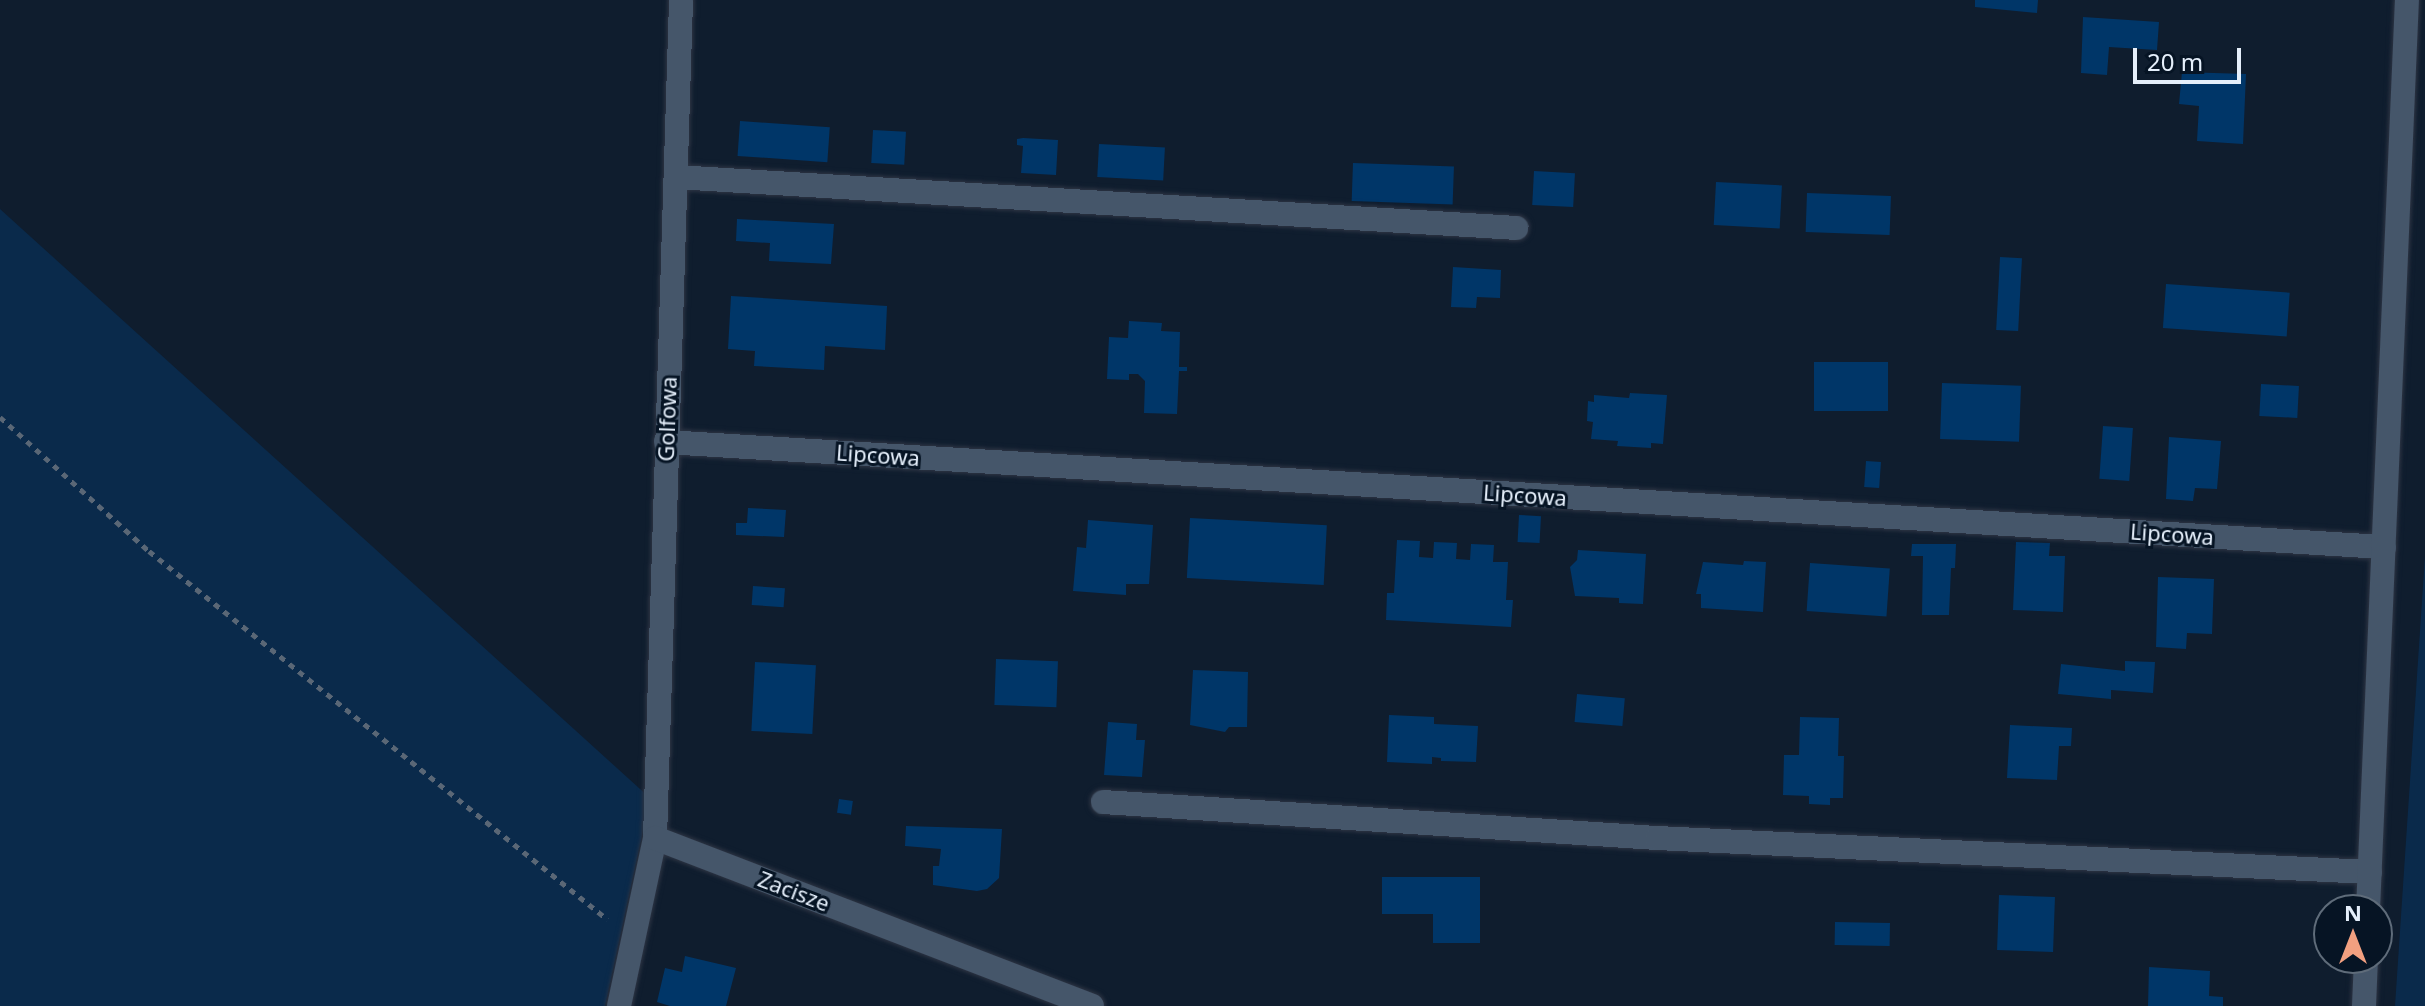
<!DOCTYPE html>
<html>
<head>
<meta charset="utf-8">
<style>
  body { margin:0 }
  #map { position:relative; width:2425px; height:1006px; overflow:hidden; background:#0f1d2e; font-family:"Noto Sans",sans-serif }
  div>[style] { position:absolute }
  .green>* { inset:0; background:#0a2a4b }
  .building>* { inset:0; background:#003668; transform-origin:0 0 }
  .path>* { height:5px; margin-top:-2.5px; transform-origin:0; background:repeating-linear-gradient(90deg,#5a6776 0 6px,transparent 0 12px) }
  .roads { filter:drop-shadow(0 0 2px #2e3544) drop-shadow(0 0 2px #2e3544) }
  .minor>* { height:24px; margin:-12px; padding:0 12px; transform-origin:12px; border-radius:12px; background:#45566a }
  span { translate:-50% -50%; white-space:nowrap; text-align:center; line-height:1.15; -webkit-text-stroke:6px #061424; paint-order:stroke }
  .street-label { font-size:22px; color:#e5effb }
  .north { position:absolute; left:2313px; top:894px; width:80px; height:80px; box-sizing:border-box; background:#061424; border:2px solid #5f6c7a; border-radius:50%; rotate:0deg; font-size:22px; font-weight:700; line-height:32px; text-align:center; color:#e5effb }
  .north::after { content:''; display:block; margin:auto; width:28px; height:36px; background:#f2a080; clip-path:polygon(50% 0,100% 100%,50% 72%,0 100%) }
  .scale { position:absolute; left:2133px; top:48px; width:108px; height:36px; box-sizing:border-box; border:4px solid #e5effb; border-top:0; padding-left:10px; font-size:24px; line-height:28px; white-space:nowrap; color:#e5effb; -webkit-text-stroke:6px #061424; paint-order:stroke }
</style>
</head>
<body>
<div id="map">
  <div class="green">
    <div style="clip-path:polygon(0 209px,650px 798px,605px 1006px,0 1006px)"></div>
    <div style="clip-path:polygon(2425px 556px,2425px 1006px,2395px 1006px)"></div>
  </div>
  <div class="building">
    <div style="clip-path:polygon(1975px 0,2038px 0,2037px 13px,1975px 7px)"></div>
    <div style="clip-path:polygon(2083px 17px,2159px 22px,2157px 50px,2109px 47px,2107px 75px,2081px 73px)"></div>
    <div style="clip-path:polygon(2182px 72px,2246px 74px,2243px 144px,2197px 141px,2199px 106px,2179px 104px)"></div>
    <div style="left:740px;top:121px;width:90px;height:35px;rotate:4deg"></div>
    <div style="left:873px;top:130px;width:33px;height:33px;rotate:3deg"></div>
    <div style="clip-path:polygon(1023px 138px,1058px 140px,1056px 175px,1021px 173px,1023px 146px,1017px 145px,1017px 139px)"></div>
    <div style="left:1099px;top:144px;width:66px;height:33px;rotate:3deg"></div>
    <div style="left:1353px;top:163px;width:101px;height:38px;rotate:2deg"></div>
    <div style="left:1534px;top:171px;width:41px;height:34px;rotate:3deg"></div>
    <div style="left:1716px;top:182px;width:66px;height:43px;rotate:3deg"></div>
    <div style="left:1807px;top:193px;width:84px;height:39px;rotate:2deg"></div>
    <div style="clip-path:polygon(737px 219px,834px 224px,831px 264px,769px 261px,770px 243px,736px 241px)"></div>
    <div style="left:2000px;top:257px;width:22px;height:73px;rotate:3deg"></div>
    <div style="clip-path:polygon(1453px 267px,1501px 270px,1500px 298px,1477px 297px,1476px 308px,1451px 307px)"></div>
    <div style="left:2166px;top:284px;width:124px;height:44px;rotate:4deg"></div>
    <div style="clip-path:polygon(731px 296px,887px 306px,885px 350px,825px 346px,824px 370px,754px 366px,755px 351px,728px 349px)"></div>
    <div style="clip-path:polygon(1129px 321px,1162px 323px,1161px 331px,1180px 332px,1179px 367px,1187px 367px,1187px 371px,1179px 371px,1177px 414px,1144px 413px,1145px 381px,1138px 374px,1129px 374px,1129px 380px,1107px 379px,1109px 337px,1128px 338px)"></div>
    <div style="left:1814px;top:362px;width:74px;height:49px"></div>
    <div style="left:1942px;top:383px;width:79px;height:56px;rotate:2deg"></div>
    <div style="left:2261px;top:384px;width:38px;height:32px;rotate:3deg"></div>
    <div style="clip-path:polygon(1630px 393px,1667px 395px,1663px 444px,1651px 443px,1651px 448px,1617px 446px,1618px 441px,1591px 439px,1593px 422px,1587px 421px,1588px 401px,1594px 402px,1594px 395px,1629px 398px)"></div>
    <div style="left:2103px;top:426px;width:30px;height:53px;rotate:4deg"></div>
    <div style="clip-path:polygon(2169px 437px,2221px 441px,2217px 489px,2195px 488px,2193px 501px,2166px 499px)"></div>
    <div style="left:1866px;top:461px;width:15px;height:26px;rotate:4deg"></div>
    <div style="clip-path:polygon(748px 508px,786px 510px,784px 537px,736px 535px,736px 523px,747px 523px)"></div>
    <div style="left:1519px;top:515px;width:22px;height:27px;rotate:3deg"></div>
    <div style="left:1190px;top:518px;width:137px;height:60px;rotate:3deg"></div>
    <div style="clip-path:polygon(1088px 520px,1153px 525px,1149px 584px,1126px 584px,1126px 595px,1073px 591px,1077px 547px,1086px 548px)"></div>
    <div style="clip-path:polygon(1397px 540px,1420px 541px,1419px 557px,1433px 558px,1434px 542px,1457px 543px,1456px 559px,1470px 560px,1471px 544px,1494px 545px,1493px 562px,1508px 562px,1506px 600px,1513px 600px,1511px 627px,1386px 620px,1387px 593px,1394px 593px)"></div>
    <div style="clip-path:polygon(2016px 542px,2050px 543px,2049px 556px,2065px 556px,2063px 612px,2013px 610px)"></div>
    <div style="clip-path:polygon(1912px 544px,1956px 544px,1955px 568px,1951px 568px,1949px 615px,1922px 615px,1923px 556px,1911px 556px)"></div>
    <div style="clip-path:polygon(1578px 550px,1646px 554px,1643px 604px,1619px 603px,1619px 598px,1575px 596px,1570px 567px,1577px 560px)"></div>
    <div style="clip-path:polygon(1744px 561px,1766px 562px,1763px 612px,1701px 608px,1701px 594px,1696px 594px,1703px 562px,1743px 565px)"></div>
    <div style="left:1810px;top:563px;width:80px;height:48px;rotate:4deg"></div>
    <div style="clip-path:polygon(2158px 577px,2214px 579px,2212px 634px,2187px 633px,2186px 649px,2156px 647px)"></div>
    <div style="left:753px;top:586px;width:32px;height:19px;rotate:4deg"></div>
    <div style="left:996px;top:659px;width:62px;height:46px;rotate:2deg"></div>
    <div style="clip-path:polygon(2125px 661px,2155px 662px,2153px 693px,2111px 690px,2111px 699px,2058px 694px,2061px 664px,2125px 671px)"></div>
    <div style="left:755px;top:662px;width:61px;height:69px;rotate:3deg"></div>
    <div style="clip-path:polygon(1193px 670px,1248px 672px,1247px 727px,1229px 727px,1225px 732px,1190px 725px)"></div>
    <div style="left:1577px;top:694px;width:48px;height:28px;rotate:5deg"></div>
    <div style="clip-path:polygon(1389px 715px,1434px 717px,1434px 724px,1478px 726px,1476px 762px,1441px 761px,1441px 758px,1432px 757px,1432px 764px,1387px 762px)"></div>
    <div style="clip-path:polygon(1800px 717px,1839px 718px,1838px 756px,1844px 756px,1843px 798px,1830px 798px,1830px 805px,1809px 804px,1809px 796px,1783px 795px,1784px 755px,1799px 755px)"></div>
    <div style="clip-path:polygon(1108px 722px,1137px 724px,1136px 740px,1145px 740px,1142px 777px,1104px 775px)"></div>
    <div style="clip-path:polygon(2010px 725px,2072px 728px,2071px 746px,2059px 746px,2057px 780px,2007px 778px)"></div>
    <div style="left:839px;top:799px;width:14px;height:14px;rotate:8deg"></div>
    <div style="clip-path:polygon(906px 826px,1002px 829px,999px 878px,987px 889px,977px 891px,933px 885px,933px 866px,939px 866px,941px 849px,905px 846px)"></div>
    <div style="clip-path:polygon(1382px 877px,1480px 877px,1480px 943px,1433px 943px,1433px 914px,1382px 914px)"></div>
    <div style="left:1999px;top:895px;width:56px;height:55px;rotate:2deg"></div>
    <div style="left:1835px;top:922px;width:55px;height:23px;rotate:1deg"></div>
    <div style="clip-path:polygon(685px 956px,736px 968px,726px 1006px,670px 1006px,657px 1002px,665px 968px,682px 972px)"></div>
    <div style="clip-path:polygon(2149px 967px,2210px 971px,2209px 996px,2223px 997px,2223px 1006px,2148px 1006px)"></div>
  </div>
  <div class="path">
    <div style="left:0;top:417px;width:200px;rotate:42deg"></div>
    <div style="left:149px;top:551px;width:588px;rotate:38.78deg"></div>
  </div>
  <div class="roads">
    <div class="minor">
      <div style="left:676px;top:177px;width:842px;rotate:3.47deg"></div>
      <div style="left:666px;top:442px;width:1721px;rotate:3.5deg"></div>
      <div style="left:1103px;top:802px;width:555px;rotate:3.72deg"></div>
      <div style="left:1657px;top:838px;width:714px;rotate:2.73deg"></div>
      <div style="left:655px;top:838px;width:838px;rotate:-88.22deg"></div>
      <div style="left:2368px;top:910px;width:911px;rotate:-87.55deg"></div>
      <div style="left:619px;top:1006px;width:172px;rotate:-77.9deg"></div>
      <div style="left:655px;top:838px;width:468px;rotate:21deg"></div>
      <div style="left:2364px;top:1006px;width:48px;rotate:-87.6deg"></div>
    </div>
  </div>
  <div class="street-label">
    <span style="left:667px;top:419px;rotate:-88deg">Golfowa</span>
    <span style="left:878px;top:455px;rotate:4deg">Lipcowa</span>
    <span style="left:1525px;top:495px;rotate:4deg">Lipcowa</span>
    <span style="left:2172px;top:534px;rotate:4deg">Lipcowa</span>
    <span style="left:794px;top:891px;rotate:21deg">Zacisze</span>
  </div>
  <div class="north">N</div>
  <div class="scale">20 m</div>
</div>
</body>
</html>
